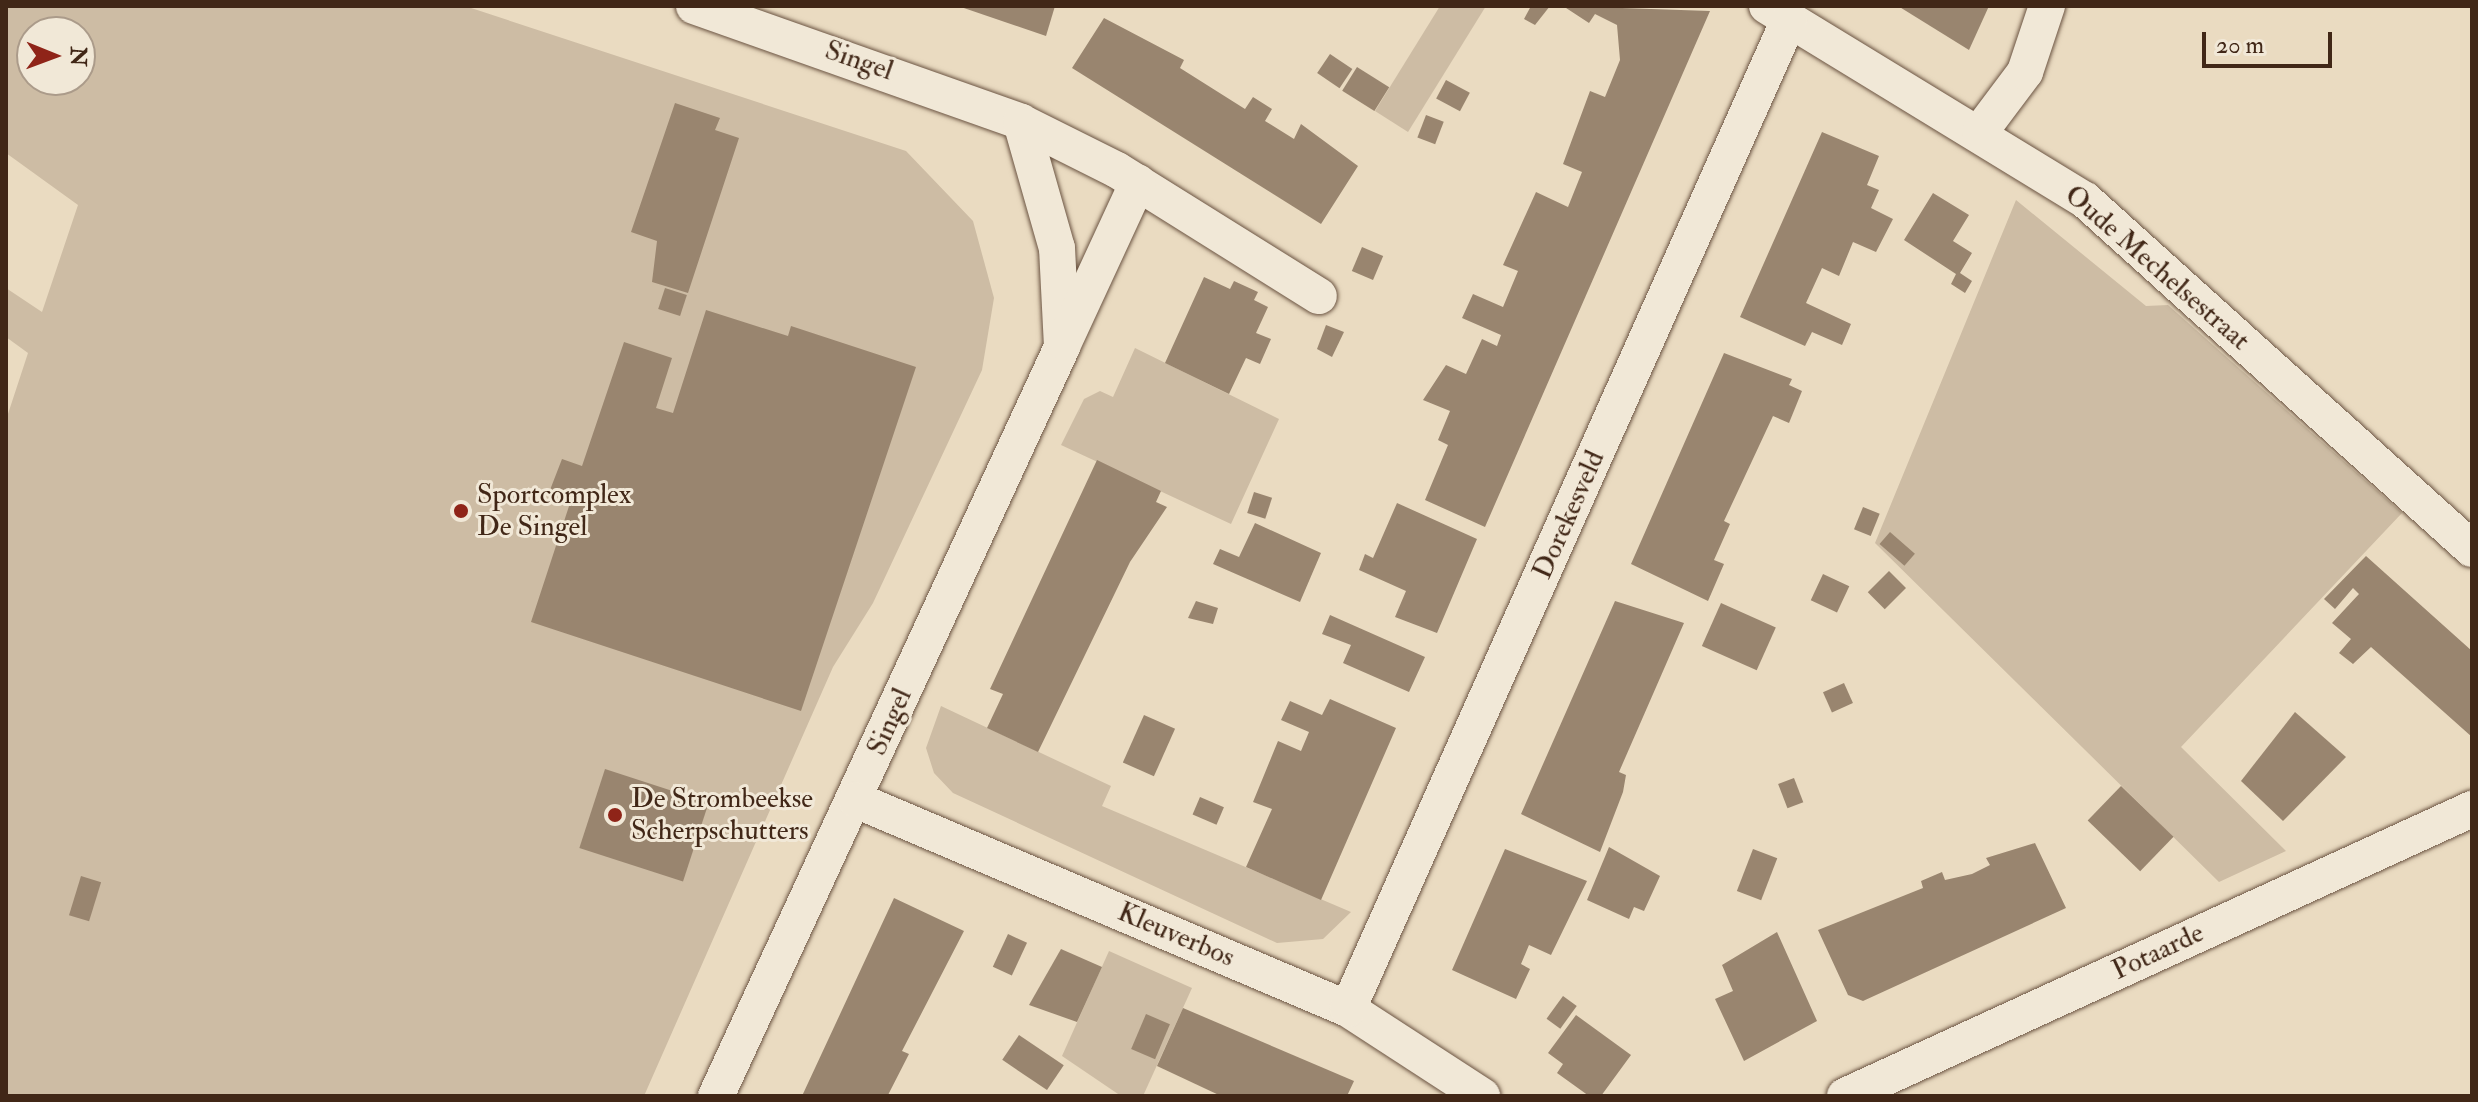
<!DOCTYPE html>
<html>
<head>
<meta charset="utf-8">
<style>
  body { margin:0 }
  #map { position:relative; width:2478px; height:1102px; overflow:hidden; background:#eadbc1; font-family:"IM FELL Double Pica",serif }
  div>[style] { position:absolute }
  .green>* { inset:0; background:#cdbca4 }
  .building>* { inset:0; background:#99856f; transform-origin:0 0 }
  .roads { filter:drop-shadow(0 0 2px #6b5442) drop-shadow(0 0 2px #6b5442) }
  .minor>* { height:36px; margin:-18px; padding:0 18px; transform-origin:18px; border-radius:18px; background:#f1e8d7 }
  .dots>* { width:22px; height:22px; translate:-50% -50%; box-sizing:border-box; border:4px solid #f1e8d7; border-radius:50% }
  span { translate:-50% -50%; white-space:nowrap; text-align:center; line-height:1.15; -webkit-text-stroke:6px #f1e8d7; paint-order:stroke }
  .street-label { font-size:28px; color:#412717 }
  .poi-label { font-size:28px; color:#412717 }
  .left { translate:0 -50%; text-align:left }
  .frame { position:absolute; inset:0; border:8px solid #412717; pointer-events:none }
  .north { position:absolute; left:16px; top:16px; width:80px; height:80px; box-sizing:border-box; background:#f1e8d7; border:2px solid #ab9b8a; border-radius:50%; rotate:91deg; font-size:22px; font-weight:700; line-height:32px; text-align:center; color:#412717 }
  .north::after { content:''; display:block; margin:auto; width:28px; height:36px; background:#8f2418; clip-path:polygon(50% 0,100% 100%,50% 72%,0 100%) }
  .scale { position:absolute; left:2202px; top:32px; width:130px; height:36px; box-sizing:border-box; border:4px solid #412717; border-top:0; padding-left:10px; font-size:24px; line-height:28px; white-space:nowrap; color:#412717; -webkit-text-stroke:6px #f1e8d7; paint-order:stroke }
</style>
</head>
<body>
<div id="map">
  <div class="green">
    <div style="clip-path:polygon(evenodd,6px 6px,465px 6px,906px 151px,973px 221px,994px 298px,982px 370px,873px 603px,833px 667px,644px 1096px,6px 1096px,6px 420px,28px 353px,6px 337px,6px 288px,42px 312px,78px 205px,6px 153px,6px 6px,32px 32px,80px 32px,80px 80px,32px 80px,32px 32px)"></div>
    <div style="clip-path:polygon(1440px 6px,1486px 6px,1408px 132px,1375px 111px)"></div>
    <div style="clip-path:polygon(2016px 200px,2146px 306px,2168px 305px,2402px 513px,2181px 747px,2286px 851px,2219px 882px,1875px 543px)"></div>
    <div style="clip-path:polygon(1135px 348px,1279px 419px,1231px 524px,1061px 445px,1084px 399px,1100px 391px,1113px 397px)"></div>
    <div style="clip-path:polygon(941px 706px,1111px 786px,1102px 806px,1351px 912px,1323px 939px,1277px 943px,953px 793px,934px 773px,926px 748px)"></div>
    <div style="clip-path:polygon(1109px 951px,1192px 988px,1143px 1096px,1121px 1096px,1062px 1056px)"></div>
  </div>
  <div class="building">
    <div style="clip-path:polygon(958px 6px,1055px 6px,1046px 36px)"></div>
    <div style="clip-path:polygon(1531px 6px,1550px 6px,1535px 25px,1524px 19px)"></div>
    <div style="clip-path:polygon(1563px 6px,1710px 11px,1485px 527px,1425px 500px,1448px 445px,1438px 440px,1450px 411px,1423px 400px,1446px 365px,1466px 374px,1482px 339px,1497px 346px,1501px 335px,1462px 318px,1473px 294px,1503px 307px,1518px 271px,1503px 265px,1536px 192px,1568px 207px,1582px 172px,1563px 164px,1590px 91px,1605px 97px,1620px 60px,1617px 25px,1595px 14px,1589px 23px)"></div>
    <div style="clip-path:polygon(1898px 6px,1989px 6px,1969px 50px)"></div>
    <div style="clip-path:polygon(1104px 18px,1184px 60px,1180px 68px,1245px 109px,1253px 97px,1272px 109px,1265px 121px,1294px 139px,1301px 124px,1358px 166px,1321px 224px,1072px 68px)"></div>
    <div style="left:1330px;top:54px;width:27px;height:23px;rotate:34deg"></div>
    <div style="left:1357px;top:67px;width:38px;height:28px;rotate:32deg"></div>
    <div style="left:1446px;top:80px;width:27px;height:21px;rotate:28deg"></div>
    <div style="clip-path:polygon(675px 103px,720px 118px,715px 130px,739px 138px,688px 293px,652px 282px,657px 241px,631px 232px)"></div>
    <div style="left:1426px;top:115px;width:19px;height:24px;rotate:21deg"></div>
    <div style="clip-path:polygon(1822px 132px,1879px 156px,1867px 185px,1879px 190px,1871px 208px,1893px 219px,1876px 252px,1853px 242px,1839px 276px,1822px 268px,1806px 303px,1851px 324px,1842px 345px,1812px 332px,1805px 346px,1740px 317px)"></div>
    <div style="clip-path:polygon(1933px 193px,1969px 215px,1953px 241px,1972px 253px,1960px 273px,1972px 281px,1965px 293px,1951px 284px,1956px 274px,1904px 240px)"></div>
    <div style="left:1362px;top:247px;width:23px;height:26px;rotate:23deg"></div>
    <div style="clip-path:polygon(1204px 277px,1230px 289px,1234px 281px,1258px 292px,1254px 300px,1268px 307px,1256px 333px,1271px 339px,1260px 364px,1246px 358px,1229px 394px,1165px 363px)"></div>
    <div style="left:665px;top:288px;width:23px;height:22px;rotate:18deg"></div>
    <div style="clip-path:polygon(706px 310px,788px 336px,791px 326px,916px 367px,801px 711px,531px 622px,572px 497px,550px 490px,562px 459px,582px 466px,624px 342px,672px 358px,656px 408px,673px 413px)"></div>
    <div style="clip-path:polygon(1326px 325px,1344px 332px,1332px 357px,1317px 349px)"></div>
    <div style="clip-path:polygon(1724px 353px,1792px 379px,1789px 385px,1802px 391px,1789px 423px,1773px 416px,1724px 521px,1730px 524px,1714px 560px,1724px 564px,1708px 601px,1631px 564px)"></div>
    <div style="clip-path:polygon(1097px 460px,1161px 491px,1156px 502px,1167px 507px,1130px 562px,1038px 752px,987px 728px,1003px 694px,990px 689px)"></div>
    <div style="left:1254px;top:492px;width:19px;height:22px;rotate:18deg"></div>
    <div style="clip-path:polygon(1397px 503px,1477px 539px,1437px 633px,1395px 617px,1406px 591px,1359px 570px,1365px 554px,1373px 558px)"></div>
    <div style="left:1863px;top:507px;width:18px;height:24px;rotate:22deg"></div>
    <div style="clip-path:polygon(1255px 523px,1321px 553px,1300px 602px,1213px 564px,1220px 549px,1239px 557px)"></div>
    <div style="left:1890px;top:532px;width:33px;height:16px;rotate:41deg"></div>
    <div style="clip-path:polygon(2366px 556px,2472px 651px,2472px 737px,2371px 647px,2353px 664px,2339px 653px,2351px 639px,2332px 623px,2359px 594px,2353px 588px,2335px 609px,2324px 599px)"></div>
    <div style="left:1889px;top:571px;width:24px;height:30px;rotate:45deg"></div>
    <div style="left:1823px;top:574px;width:29px;height:29px;rotate:25deg"></div>
    <div style="clip-path:polygon(1196px 601px,1218px 608px,1213px 624px,1188px 618px)"></div>
    <div style="clip-path:polygon(1615px 601px,1684px 623px,1619px 772px,1626px 775px,1623px 792px,1600px 852px,1521px 814px)"></div>
    <div style="left:1721px;top:603px;width:60px;height:47px;rotate:24deg"></div>
    <div style="clip-path:polygon(1330px 615px,1425px 657px,1409px 692px,1343px 663px,1351px 645px,1322px 634px)"></div>
    <div style="left:1844px;top:683px;width:22px;height:23px;rotate:66deg"></div>
    <div style="clip-path:polygon(1330px 699px,1396px 728px,1321px 900px,1246px 867px,1272px 809px,1253px 802px,1278px 741px,1301px 751px,1309px 732px,1281px 720px,1290px 701px,1322px 715px)"></div>
    <div style="clip-path:polygon(2295px 712px,2346px 757px,2283px 821px,2241px 781px)"></div>
    <div style="left:1144px;top:715px;width:34px;height:52px;rotate:24deg"></div>
    <div style="left:605px;top:769px;width:109px;height:83px;rotate:18deg"></div>
    <div style="left:1794px;top:778px;width:26px;height:17px;rotate:69deg"></div>
    <div style="left:2121px;top:786px;width:73px;height:48px;rotate:44deg"></div>
    <div style="left:1200px;top:797px;width:26px;height:19px;rotate:23deg"></div>
    <div style="clip-path:polygon(2035px 843px,2066px 908px,1863px 1001px,1848px 995px,1818px 930px,1923px 888px,1921px 881px,1942px 872px,1945px 880px,1972px 874px,1990px 865px,1986px 858px)"></div>
    <div style="clip-path:polygon(1609px 847px,1660px 876px,1644px 911px,1634px 907px,1629px 919px,1587px 900px)"></div>
    <div style="clip-path:polygon(1505px 849px,1587px 881px,1551px 955px,1529px 945px,1521px 964px,1530px 969px,1516px 999px,1452px 970px)"></div>
    <div style="left:1753px;top:849px;width:26px;height:45px;rotate:21deg"></div>
    <div style="left:81px;top:876px;width:21px;height:41px;rotate:17deg"></div>
    <div style="clip-path:polygon(894px 898px,964px 931px,902px 1051px,909px 1054px,888px 1095px,802px 1096px)"></div>
    <div style="clip-path:polygon(1777px 932px,1817px 1021px,1744px 1061px,1715px 999px,1733px 991px,1722px 965px)"></div>
    <div style="left:1008px;top:934px;width:21px;height:36px;rotate:25deg"></div>
    <div style="clip-path:polygon(1061px 949px,1102px 967px,1077px 1022px,1029px 1005px)"></div>
    <div style="left:1563px;top:996px;width:17px;height:28px;rotate:36deg"></div>
    <div style="clip-path:polygon(1183px 1008px,1354px 1081px,1347px 1096px,1221px 1096px,1157px 1066px)"></div>
    <div style="left:1146px;top:1014px;width:26px;height:38px;rotate:23deg"></div>
    <div style="clip-path:polygon(1576px 1015px,1631px 1055px,1601px 1096px,1589px 1096px,1557px 1073px,1563px 1064px,1548px 1053px)"></div>
    <div style="left:1019px;top:1035px;width:54px;height:30px;rotate:34deg"></div>
  </div>
  <div class="roads">
    <div class="minor">
      <div style="left:694px;top:6px;width:347px;rotate:19.5deg"></div>
      <div style="left:1021px;top:122px;width:131px;rotate:74.1deg"></div>
      <div style="left:1057px;top:248px;width:99px;rotate:87.1deg"></div>
      <div style="left:1062px;top:347px;width:825px;rotate:114.79deg"></div>
      <div style="left:1767px;top:6px;width:373px;rotate:31.4deg"></div>
      <div style="left:2085px;top:200px;width:521px;rotate:42.04deg"></div>
      <div style="left:1021px;top:122px;width:107px;rotate:26.6deg"></div>
      <div style="left:1117px;top:170px;width:238px;rotate:32deg"></div>
      <div style="left:1980px;top:132px;width:75px;rotate:-53.1deg"></div>
      <div style="left:2025px;top:72px;width:70px;rotate:-71.6deg"></div>
      <div style="left:1064px;top:342px;width:176px;rotate:-65.2deg"></div>
      <div style="left:856px;top:800px;width:535px;rotate:23.02deg"></div>
      <div style="left:1348px;top:1009px;width:160px;rotate:33deg"></div>
      <div style="left:1348px;top:1009px;width:1083px;rotate:-65.97deg"></div>
      <div style="left:1845px;top:1096px;width:690px;rotate:-24.6deg"></div>
    </div>
  </div>
  <div class="dots">
    <div style="left:461px;top:511px;background:#8f2418"></div>
    <div style="left:615px;top:815px;background:#8f2418"></div>
  </div>
  <div class="street-label">
    <span style="left:859px;top:61px;rotate:19deg">Singel</span>
    <span style="left:2157px;top:268px;rotate:41deg">Oude Mechelsestraat</span>
    <span style="left:1569px;top:515px;rotate:-66deg">Dorekesveld</span>
    <span style="left:890px;top:722px;rotate:-66deg">Singel</span>
    <span style="left:1176px;top:935px;rotate:23deg">Kleuverbos</span>
    <span style="left:2158px;top:952px;rotate:-25deg">Potaarde</span>
  </div>
  <div class="poi-label">
    <span class="left" style="left:477px;top:511px">Sportcomplex<br>De Singel</span>
    <span class="left" style="left:631px;top:815px">De Strombeekse<br>Scherpschutters</span>
  </div>
  <div class="frame"></div>
  <div class="north">N</div>
  <div class="scale">20 m</div>
</div>
</body>
</html>
